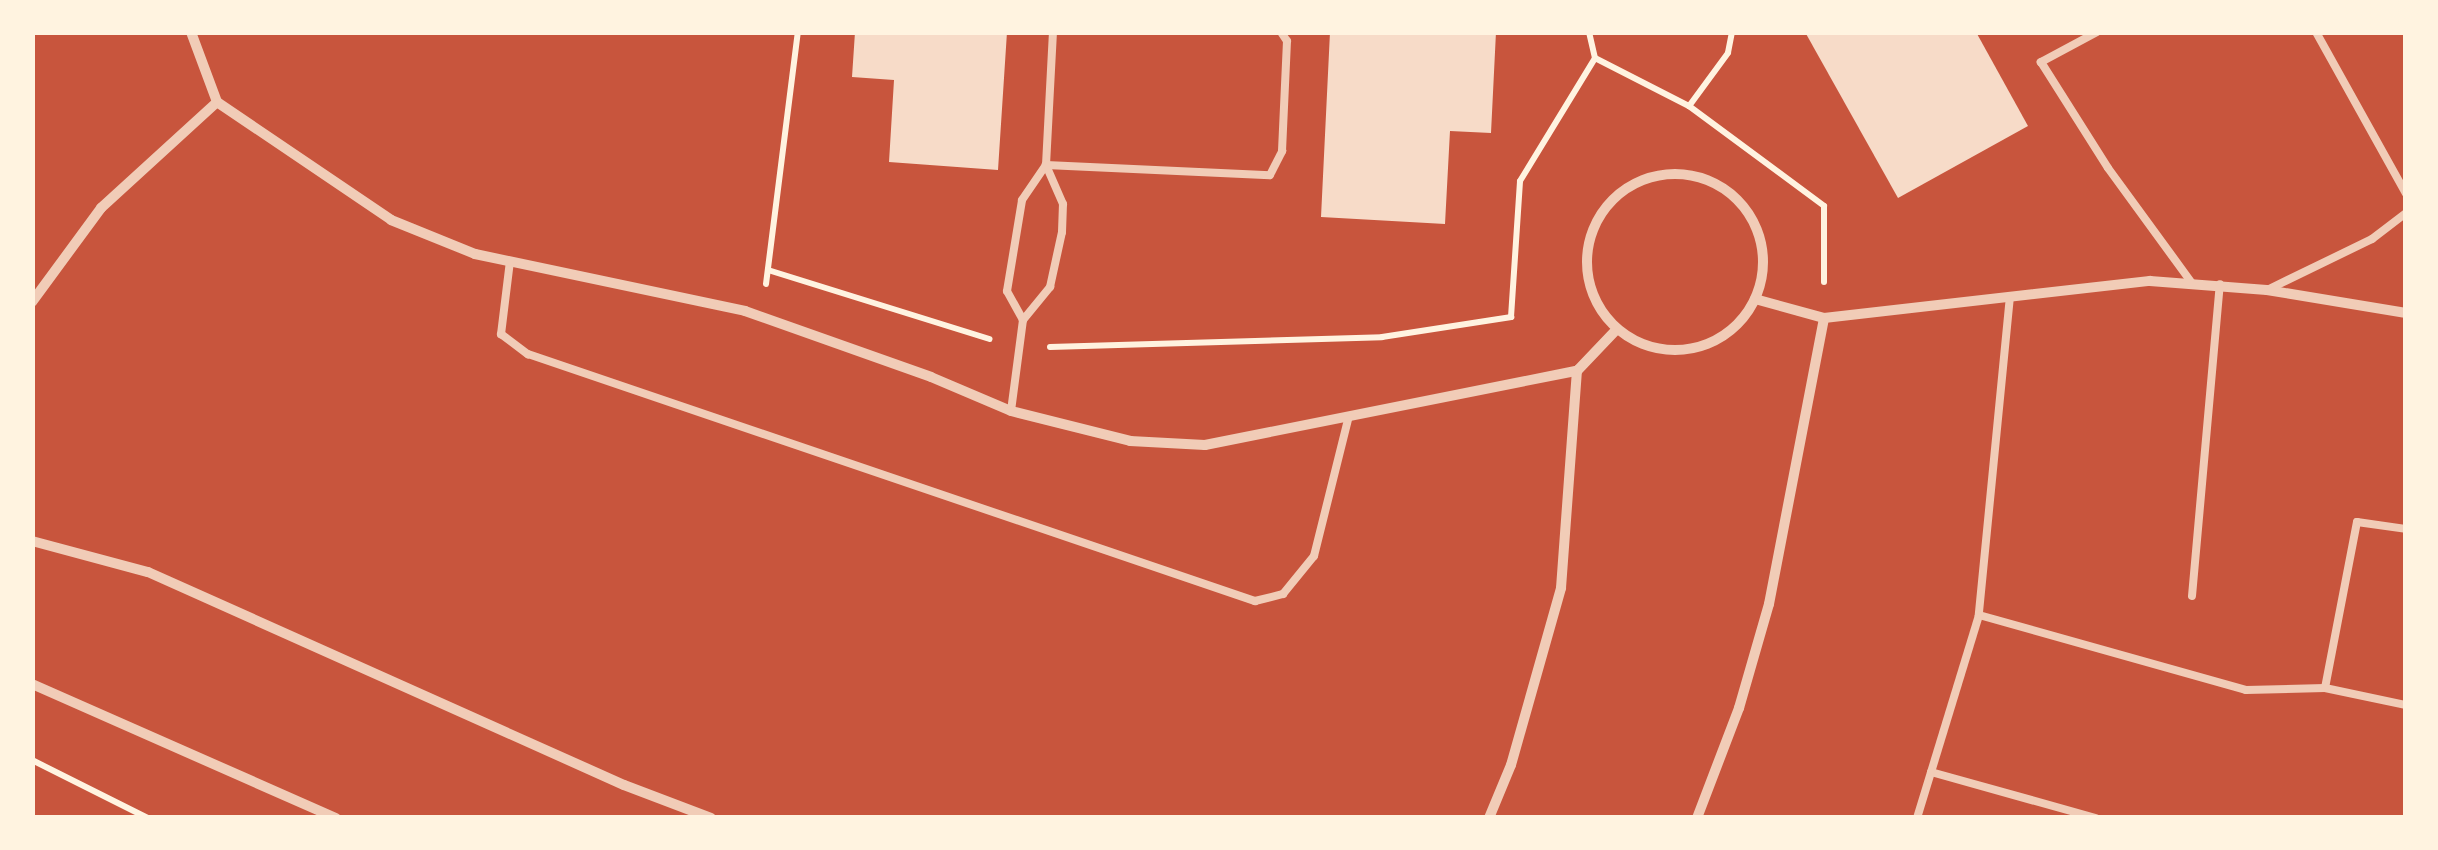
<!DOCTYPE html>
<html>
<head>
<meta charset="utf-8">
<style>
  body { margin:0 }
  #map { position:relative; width:2438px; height:850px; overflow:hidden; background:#c8553d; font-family:"Exo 2",sans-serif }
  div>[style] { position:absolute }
  .building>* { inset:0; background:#f7dbc8 }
  .path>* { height:6px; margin:-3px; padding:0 3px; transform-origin:3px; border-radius:3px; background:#fff3e0 }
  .service>* { height:8px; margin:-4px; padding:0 4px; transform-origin:4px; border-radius:4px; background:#f1ccb7 }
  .minor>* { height:10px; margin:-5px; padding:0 5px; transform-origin:5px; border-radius:5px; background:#f1ccb7 }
  .minor>.ring { margin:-5px; padding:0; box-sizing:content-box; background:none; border:10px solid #f1ccb7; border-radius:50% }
  span { translate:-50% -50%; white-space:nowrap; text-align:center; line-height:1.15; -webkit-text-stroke:8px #fff3e0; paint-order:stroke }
  .frame { position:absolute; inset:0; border:35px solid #fff3e0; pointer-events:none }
</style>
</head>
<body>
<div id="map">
  <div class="building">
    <div style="clip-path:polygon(855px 32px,1007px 32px,998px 170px,889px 162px,894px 80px,852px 77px)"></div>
    <div style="clip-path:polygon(1330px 32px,1496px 32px,1491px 133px,1450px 131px,1445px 224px,1321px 217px)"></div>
    <div style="clip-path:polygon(1805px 32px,1976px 32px,2028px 126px,1898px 198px)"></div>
  </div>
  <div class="path">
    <div style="left:1589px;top:32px;width:27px;rotate:77deg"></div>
    <div style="left:1595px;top:58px;width:106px;rotate:27.1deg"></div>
    <div style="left:1732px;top:32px;width:21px;rotate:101deg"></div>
    <div style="left:1728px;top:53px;width:66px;rotate:126.3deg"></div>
    <div style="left:1689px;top:106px;width:168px;rotate:36.5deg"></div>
    <div style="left:1824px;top:206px;width:76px;rotate:90deg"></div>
    <div style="left:768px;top:270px;width:232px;rotate:17.3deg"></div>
    <div style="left:766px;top:284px;width:254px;rotate:-82.8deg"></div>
    <div style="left:1050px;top:347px;width:332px;rotate:-1.7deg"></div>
    <div style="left:1382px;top:337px;width:131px;rotate:-8.8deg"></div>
    <div style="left:1511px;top:317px;width:136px;rotate:-86.2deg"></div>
    <div style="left:1520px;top:181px;width:144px;rotate:-58.6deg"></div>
    <div style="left:32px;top:760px;width:130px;rotate:26.6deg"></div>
  </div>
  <div class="service">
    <div style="left:2097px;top:32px;width:64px;rotate:151.8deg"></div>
    <div style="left:2041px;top:62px;width:125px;rotate:57.7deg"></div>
    <div style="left:2108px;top:168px;width:142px;rotate:53.9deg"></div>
    <div style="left:2316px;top:32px;width:185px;rotate:60.9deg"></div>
    <div style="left:1046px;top:165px;width:224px;rotate:2.6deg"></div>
    <div style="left:1270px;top:175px;width:27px;rotate:-63deg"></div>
    <div style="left:1282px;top:151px;width:110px;rotate:-87.4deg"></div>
    <div style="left:1287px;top:41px;width:11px;rotate:-124deg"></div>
    <div style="left:510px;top:261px;width:74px;rotate:97deg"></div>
    <div style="left:501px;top:334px;width:34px;rotate:37deg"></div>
    <div style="left:528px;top:354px;width:768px;rotate:18.77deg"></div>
    <div style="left:1255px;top:601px;width:29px;rotate:-14deg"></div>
    <div style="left:1283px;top:594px;width:49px;rotate:-50.8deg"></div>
    <div style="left:1314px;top:556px;width:144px;rotate:-76deg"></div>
    <div style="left:2267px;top:290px;width:117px;rotate:-25.9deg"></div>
    <div style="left:2372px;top:239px;width:43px;rotate:-37.4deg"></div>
    <div style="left:2010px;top:296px;width:321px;rotate:95.6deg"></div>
    <div style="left:1979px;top:615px;width:277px;rotate:15.7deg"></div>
    <div style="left:2246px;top:690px;width:79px;rotate:-1.5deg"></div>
    <div style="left:2325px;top:688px;width:169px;rotate:-79.1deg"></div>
    <div style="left:2357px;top:522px;width:49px;rotate:8.1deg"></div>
    <div style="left:1023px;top:320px;width:33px;rotate:-119deg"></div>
    <div style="left:1007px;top:291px;width:92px;rotate:-80.6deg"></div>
    <div style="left:1022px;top:200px;width:42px;rotate:-55.6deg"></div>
    <div style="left:1011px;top:411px;width:92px;rotate:-82.5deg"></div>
    <div style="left:1023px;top:320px;width:43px;rotate:-50.7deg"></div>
    <div style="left:1050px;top:287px;width:56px;rotate:-77.7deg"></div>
    <div style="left:1062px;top:232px;width:28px;rotate:-88deg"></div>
    <div style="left:1063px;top:204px;width:43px;rotate:-113.6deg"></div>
    <div style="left:1046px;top:165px;width:133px;rotate:-87deg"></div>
    <div style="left:2192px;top:596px;width:313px;rotate:-84.9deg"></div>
    <div style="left:2325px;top:688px;width:83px;rotate:11.9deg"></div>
    <div style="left:1931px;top:772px;width:171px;rotate:15.6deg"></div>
    <div style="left:1917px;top:818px;width:212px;rotate:-73deg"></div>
  </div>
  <div class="minor">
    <div style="left:191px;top:32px;width:75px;rotate:69.6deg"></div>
    <div style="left:217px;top:102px;width:210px;rotate:34.1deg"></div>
    <div style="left:391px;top:220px;width:91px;rotate:22deg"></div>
    <div style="left:475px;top:254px;width:276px;rotate:11.9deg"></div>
    <div style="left:745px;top:311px;width:197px;rotate:19.5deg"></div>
    <div style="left:931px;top:377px;width:87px;rotate:23deg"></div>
    <div style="left:1011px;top:411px;width:123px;rotate:14.1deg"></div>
    <div style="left:1130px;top:441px;width:75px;rotate:3.1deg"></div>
    <div style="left:1205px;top:445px;width:379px;rotate:-11.3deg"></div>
    <div style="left:1577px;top:371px;width:58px;rotate:-46.4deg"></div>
    <div class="ring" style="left:1587px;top:174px;width:166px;height:166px"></div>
    <div style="left:1755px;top:299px;width:72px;rotate:15.4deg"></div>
    <div style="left:1824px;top:318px;width:328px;rotate:-6.5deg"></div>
    <div style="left:2150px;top:281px;width:117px;rotate:4.4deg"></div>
    <div style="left:2267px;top:290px;width:141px;rotate:9.4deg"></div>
    <div style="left:32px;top:302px;width:117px;rotate:-53.7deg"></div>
    <div style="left:101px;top:208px;width:157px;rotate:-42.4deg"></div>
    <div style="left:32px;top:541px;width:120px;rotate:15deg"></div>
    <div style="left:148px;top:572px;width:521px;rotate:24.11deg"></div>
    <div style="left:624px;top:785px;width:93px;rotate:20.8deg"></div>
    <div style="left:32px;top:684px;width:332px;rotate:23.8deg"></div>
    <div style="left:1489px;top:818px;width:57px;rotate:-67.5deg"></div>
    <div style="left:1511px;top:765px;width:184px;rotate:-74.2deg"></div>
    <div style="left:1561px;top:588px;width:218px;rotate:-85.8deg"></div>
    <div style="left:1697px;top:818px;width:118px;rotate:-69.1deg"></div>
    <div style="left:1739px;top:708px;width:108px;rotate:-73.9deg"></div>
    <div style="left:1769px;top:604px;width:291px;rotate:-79.1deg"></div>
  </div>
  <div class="frame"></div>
</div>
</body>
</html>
